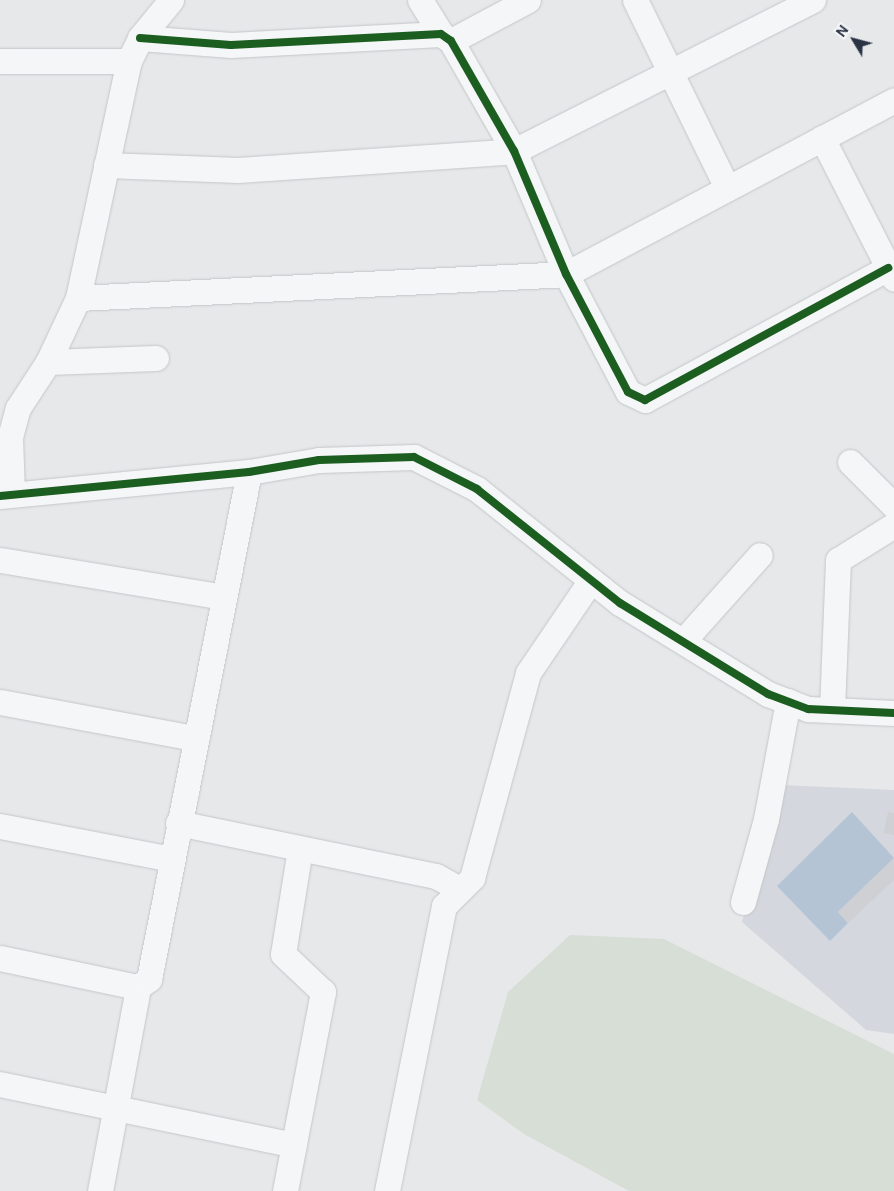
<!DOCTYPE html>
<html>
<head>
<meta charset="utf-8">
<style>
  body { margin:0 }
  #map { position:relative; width:894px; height:1191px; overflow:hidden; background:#e6e8ea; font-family:"DM Sans",sans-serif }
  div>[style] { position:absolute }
  .built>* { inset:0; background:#d4d7dd }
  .green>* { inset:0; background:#d6ded6 }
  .water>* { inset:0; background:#b4c4d5 }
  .building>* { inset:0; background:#ced0d3 }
  .roads { filter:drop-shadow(0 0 1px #c4c6c8) drop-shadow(0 0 1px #c4c6c8) }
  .minor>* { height:25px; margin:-12.5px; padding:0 12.5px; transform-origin:12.5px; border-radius:12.5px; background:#f5f6f7 }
  .cycleway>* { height:8px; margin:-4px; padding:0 4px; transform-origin:4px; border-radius:4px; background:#1b5e20 }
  span { translate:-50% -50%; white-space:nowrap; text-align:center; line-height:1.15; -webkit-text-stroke:4px #f4f6f9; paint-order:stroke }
  .north { position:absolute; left:829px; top:15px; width:50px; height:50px; -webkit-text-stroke:4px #f4f6f9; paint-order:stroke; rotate:307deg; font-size:14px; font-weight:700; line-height:20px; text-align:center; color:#2b3445 }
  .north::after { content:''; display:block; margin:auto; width:18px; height:22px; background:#2b3445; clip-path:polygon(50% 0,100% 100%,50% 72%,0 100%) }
</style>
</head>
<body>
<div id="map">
  <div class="built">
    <div style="clip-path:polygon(781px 785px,894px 790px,894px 1034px,866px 1030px,742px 922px)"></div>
  </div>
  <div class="green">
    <div style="clip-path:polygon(570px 935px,664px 939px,894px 1054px,894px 1191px,629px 1191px,524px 1134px,477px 1100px,508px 992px)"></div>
  </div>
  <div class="water">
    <div style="clip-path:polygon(852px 812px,894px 858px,838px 912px,848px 923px,830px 941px,777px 886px)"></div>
  </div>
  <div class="building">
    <div style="clip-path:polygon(888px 812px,894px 813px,894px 835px,884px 833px)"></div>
    <div style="clip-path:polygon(894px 858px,894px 880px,848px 923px,838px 912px)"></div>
  </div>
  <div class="roads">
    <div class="minor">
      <div style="left:420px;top:0;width:40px;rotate:58deg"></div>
      <div style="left:635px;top:0;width:207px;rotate:63.9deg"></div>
      <div style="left:140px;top:38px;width:91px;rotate:4.4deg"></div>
      <div style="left:231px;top:45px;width:210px;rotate:-3deg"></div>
      <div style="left:441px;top:34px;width:12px;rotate:35deg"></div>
      <div style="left:451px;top:41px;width:127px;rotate:60.2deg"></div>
      <div style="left:514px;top:151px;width:134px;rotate:67.1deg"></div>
      <div style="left:566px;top:274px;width:133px;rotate:62.3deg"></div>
      <div style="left:628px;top:392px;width:19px;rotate:25deg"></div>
      <div style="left:645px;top:400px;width:277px;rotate:-28.5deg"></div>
      <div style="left:451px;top:41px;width:87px;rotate:-28deg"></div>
      <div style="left:0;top:61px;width:129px"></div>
      <div style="left:822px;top:138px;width:158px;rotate:62.9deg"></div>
      <div style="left:106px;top:165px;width:132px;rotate:2.2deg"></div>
      <div style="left:238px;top:170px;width:277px;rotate:-3.9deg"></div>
      <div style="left:514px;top:151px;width:335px;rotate:-26.8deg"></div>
      <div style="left:78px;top:298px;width:489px;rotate:-2.8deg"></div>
      <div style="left:566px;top:274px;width:371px;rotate:-27.9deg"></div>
      <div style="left:48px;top:362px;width:108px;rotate:-2.1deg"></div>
      <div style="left:850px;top:462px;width:62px;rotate:45deg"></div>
      <div style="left:12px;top:494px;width:57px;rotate:-92deg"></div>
      <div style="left:10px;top:437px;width:30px;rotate:-75deg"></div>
      <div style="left:18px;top:408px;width:55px;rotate:-56.9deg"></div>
      <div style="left:48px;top:362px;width:71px;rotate:-64.9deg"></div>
      <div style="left:78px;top:298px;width:242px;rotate:-77.9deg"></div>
      <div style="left:129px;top:61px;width:25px;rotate:-64deg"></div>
      <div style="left:140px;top:38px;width:49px;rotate:-50.8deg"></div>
      <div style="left:0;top:496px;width:250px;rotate:-5.5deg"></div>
      <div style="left:249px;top:472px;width:71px;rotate:-9.7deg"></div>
      <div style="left:319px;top:460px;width:95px;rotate:-1.8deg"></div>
      <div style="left:414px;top:457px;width:71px;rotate:26.9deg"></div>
      <div style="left:477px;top:489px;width:183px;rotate:38.6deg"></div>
      <div style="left:620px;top:603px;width:174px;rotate:31.6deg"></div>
      <div style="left:768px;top:694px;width:43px;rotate:20.6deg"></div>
      <div style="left:808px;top:709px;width:86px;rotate:2.7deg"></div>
      <div style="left:0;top:560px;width:226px;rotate:9.4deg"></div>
      <div style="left:683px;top:641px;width:115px;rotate:-48.2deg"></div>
      <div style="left:0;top:702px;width:197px;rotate:10.5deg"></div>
      <div style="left:832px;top:710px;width:150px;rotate:-87.7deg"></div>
      <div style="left:838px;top:560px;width:66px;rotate:-32deg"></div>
      <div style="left:178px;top:823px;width:263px;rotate:11.6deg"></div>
      <div style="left:436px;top:876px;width:25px;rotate:29deg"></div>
      <div style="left:0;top:826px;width:175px;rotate:10.9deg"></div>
      <div style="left:743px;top:902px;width:86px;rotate:-74.5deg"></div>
      <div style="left:766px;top:819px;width:120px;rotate:-79.4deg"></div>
      <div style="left:0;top:958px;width:141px;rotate:11.9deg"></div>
      <div style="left:0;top:1084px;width:300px;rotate:11.7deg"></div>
      <div style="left:100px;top:1191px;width:208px;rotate:-79.4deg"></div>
      <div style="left:138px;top:987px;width:14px;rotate:-36deg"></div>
      <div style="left:149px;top:979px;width:517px;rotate:-78.84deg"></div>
      <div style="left:285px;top:1191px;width:203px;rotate:-79.2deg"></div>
      <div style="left:323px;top:992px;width:55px;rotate:-136.5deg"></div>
      <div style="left:283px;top:954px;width:106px;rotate:-80.8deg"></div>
      <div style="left:387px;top:1191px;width:291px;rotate:-78.7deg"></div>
      <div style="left:444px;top:906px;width:40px;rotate:-45deg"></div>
      <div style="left:472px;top:878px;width:213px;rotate:-74.7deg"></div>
      <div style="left:528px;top:673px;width:112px;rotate:-55.9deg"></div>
    </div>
  </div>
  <div class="cycleway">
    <div style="left:140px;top:38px;width:91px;rotate:4.4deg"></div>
    <div style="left:231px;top:45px;width:210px;rotate:-3deg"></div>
    <div style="left:441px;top:34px;width:12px;rotate:35deg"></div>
    <div style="left:451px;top:41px;width:127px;rotate:60.2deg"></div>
    <div style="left:514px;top:151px;width:134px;rotate:67.1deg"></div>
    <div style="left:566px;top:274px;width:133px;rotate:62.3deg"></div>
    <div style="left:628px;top:392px;width:19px;rotate:25deg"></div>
    <div style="left:645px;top:400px;width:277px;rotate:-28.5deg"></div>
    <div style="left:0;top:496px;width:250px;rotate:-5.5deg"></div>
    <div style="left:249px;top:472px;width:71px;rotate:-9.7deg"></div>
    <div style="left:319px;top:460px;width:95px;rotate:-1.8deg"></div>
    <div style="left:414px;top:457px;width:71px;rotate:26.9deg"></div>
    <div style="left:477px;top:489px;width:183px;rotate:38.6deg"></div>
    <div style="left:620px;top:603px;width:174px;rotate:31.6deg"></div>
    <div style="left:768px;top:694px;width:43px;rotate:20.6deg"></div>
    <div style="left:808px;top:709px;width:86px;rotate:2.7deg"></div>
  </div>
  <div class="north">N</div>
</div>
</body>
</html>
